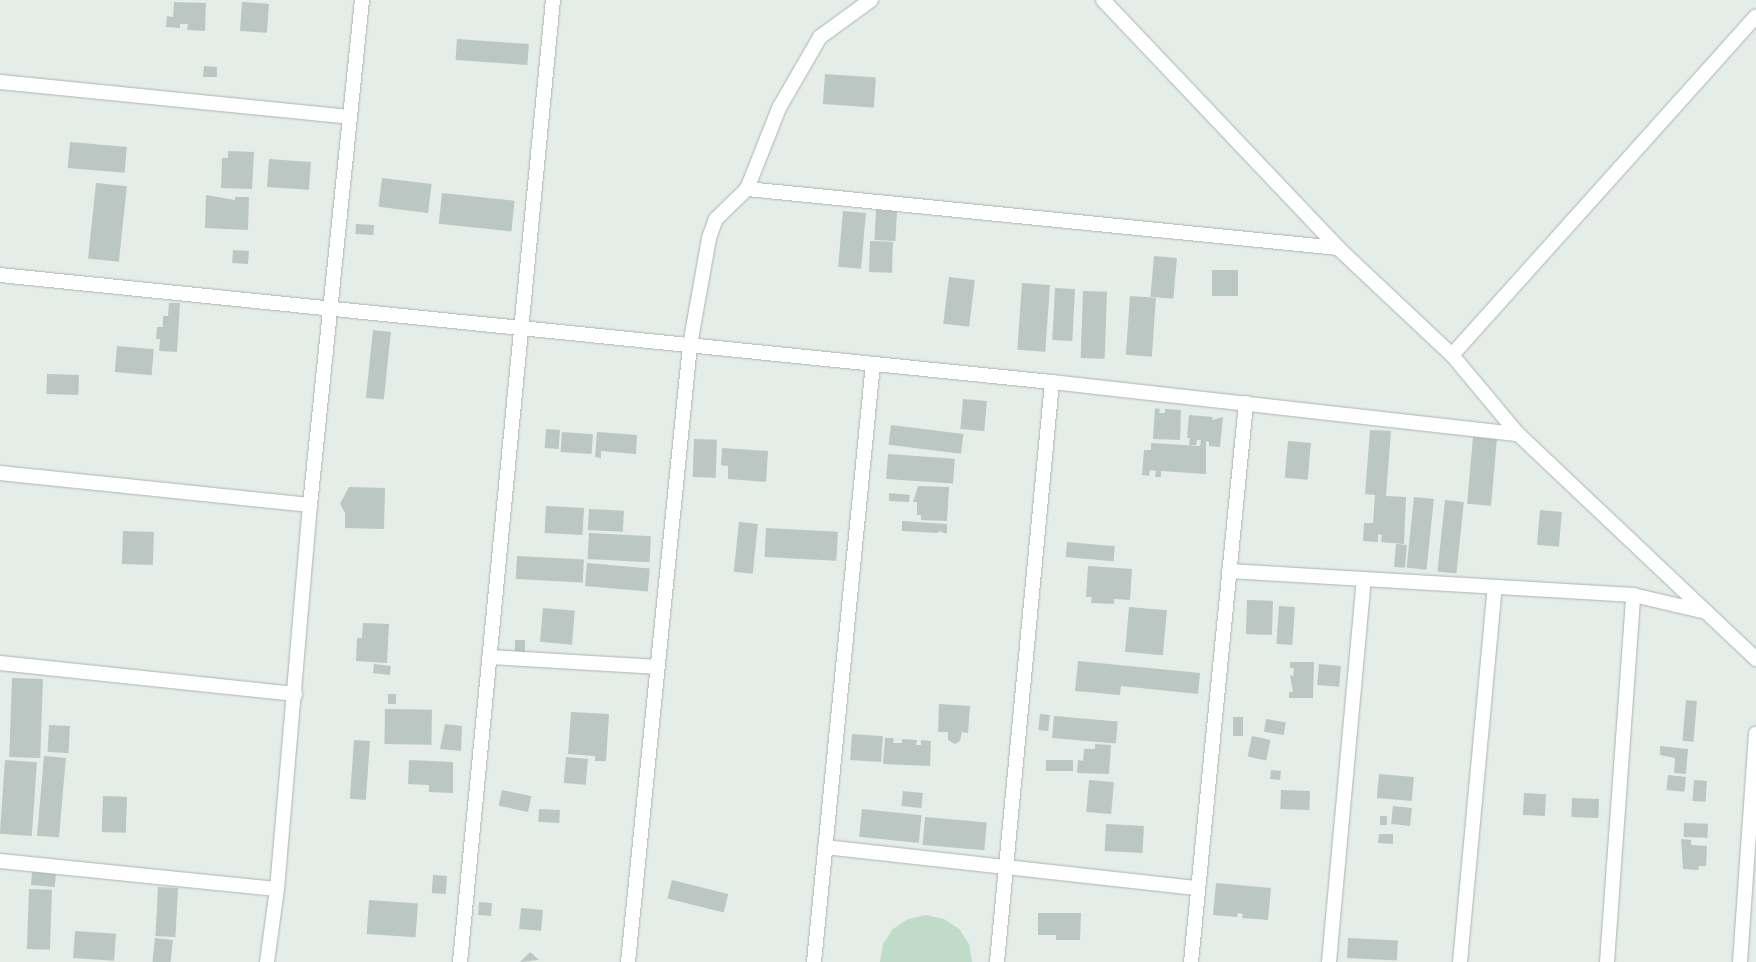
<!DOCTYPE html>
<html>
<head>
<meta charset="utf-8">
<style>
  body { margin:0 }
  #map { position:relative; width:1756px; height:962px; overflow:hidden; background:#e5ede9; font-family:Poppins,sans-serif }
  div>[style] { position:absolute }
  .green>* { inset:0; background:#c0dbc8 }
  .building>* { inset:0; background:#bac7c2; transform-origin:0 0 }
  .roads { filter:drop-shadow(0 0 1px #a8b5b0) drop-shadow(0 0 1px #a8b5b0) }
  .street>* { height:14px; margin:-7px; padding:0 7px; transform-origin:7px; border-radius:7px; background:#fff }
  span { translate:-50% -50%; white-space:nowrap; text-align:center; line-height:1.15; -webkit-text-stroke:5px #f5f9f7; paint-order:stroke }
</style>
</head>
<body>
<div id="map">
  <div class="green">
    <div style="clip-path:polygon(926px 915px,944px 919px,959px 929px,969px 944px,972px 962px,880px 962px,883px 944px,893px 929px,908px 919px)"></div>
  </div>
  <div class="building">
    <div style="clip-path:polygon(174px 2px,206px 3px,205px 31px,187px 30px,188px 24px,180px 24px,180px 28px,166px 27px,167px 16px,173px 17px)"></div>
    <div style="left:242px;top:2px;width:27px;height:29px;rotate:4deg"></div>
    <div style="left:457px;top:39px;width:72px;height:21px;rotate:4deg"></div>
    <div style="clip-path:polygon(204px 66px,217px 67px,217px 77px,203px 77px)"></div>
    <div style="left:825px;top:74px;width:51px;height:30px;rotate:4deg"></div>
    <div style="left:70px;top:142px;width:57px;height:26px;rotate:5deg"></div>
    <div style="clip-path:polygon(228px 151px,254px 152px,252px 189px,221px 188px,222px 158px,228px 158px)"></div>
    <div style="left:269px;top:159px;width:42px;height:28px;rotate:4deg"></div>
    <div style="left:382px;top:178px;width:50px;height:29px;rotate:7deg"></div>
    <div style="left:96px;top:183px;width:31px;height:76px;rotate:6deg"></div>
    <div style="left:442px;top:193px;width:73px;height:31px;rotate:6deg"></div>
    <div style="clip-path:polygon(206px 195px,235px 200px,235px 197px,249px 197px,248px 230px,205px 228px)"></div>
    <div style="left:876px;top:210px;width:21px;height:30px;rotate:3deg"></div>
    <div style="left:843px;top:211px;width:23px;height:56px;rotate:5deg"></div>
    <div style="left:356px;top:224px;width:18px;height:10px;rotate:3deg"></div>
    <div style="left:870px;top:241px;width:23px;height:31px;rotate:2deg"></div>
    <div style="left:233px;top:250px;width:16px;height:13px;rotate:4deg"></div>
    <div style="left:1154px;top:256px;width:23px;height:41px;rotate:5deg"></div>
    <div style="left:1212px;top:270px;width:26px;height:26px"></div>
    <div style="left:949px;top:277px;width:26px;height:47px;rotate:7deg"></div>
    <div style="left:1022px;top:283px;width:28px;height:67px;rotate:4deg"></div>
    <div style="left:1055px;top:288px;width:20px;height:52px;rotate:3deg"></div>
    <div style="left:1083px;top:291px;width:24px;height:67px;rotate:2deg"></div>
    <div style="left:1130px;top:296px;width:26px;height:59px;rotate:4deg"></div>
    <div style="clip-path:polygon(169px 303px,180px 303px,177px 352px,159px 351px,160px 339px,156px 339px,157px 327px,163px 327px,163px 316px,168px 316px)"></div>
    <div style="left:373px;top:330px;width:18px;height:68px;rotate:6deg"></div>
    <div style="left:117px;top:346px;width:37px;height:26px;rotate:5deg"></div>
    <div style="left:47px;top:374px;width:32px;height:20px;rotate:2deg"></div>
    <div style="left:963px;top:399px;width:24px;height:30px;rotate:5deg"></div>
    <div style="clip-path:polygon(1155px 408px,1160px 409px,1159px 413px,1165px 413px,1165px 409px,1181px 410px,1180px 440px,1153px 439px)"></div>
    <div style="clip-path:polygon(1189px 415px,1213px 417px,1212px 420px,1223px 417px,1220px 447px,1209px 446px,1209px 442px,1206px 441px,1206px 474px,1161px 471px,1161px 477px,1155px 477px,1156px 471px,1150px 470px,1149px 476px,1142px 475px,1144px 450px,1151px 450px,1151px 443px,1200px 446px,1201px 440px,1197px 440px,1196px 445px,1189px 445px,1190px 438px,1187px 438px)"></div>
    <div style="left:891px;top:425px;width:73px;height:20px;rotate:7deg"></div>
    <div style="left:546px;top:429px;width:14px;height:19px;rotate:4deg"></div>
    <div style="clip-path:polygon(1370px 430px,1391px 431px,1386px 496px,1406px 497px,1404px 544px,1381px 542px,1382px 535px,1378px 534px,1378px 542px,1363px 541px,1364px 523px,1373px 523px,1375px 495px,1365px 494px)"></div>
    <div style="left:562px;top:432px;width:31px;height:20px;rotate:4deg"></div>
    <div style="clip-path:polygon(597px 432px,637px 435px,636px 454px,601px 451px,601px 458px,595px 457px)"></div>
    <div style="left:1473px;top:437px;width:24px;height:67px;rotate:5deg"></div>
    <div style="left:694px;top:439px;width:23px;height:38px;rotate:2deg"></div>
    <div style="left:1288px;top:441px;width:23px;height:37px;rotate:5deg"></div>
    <div style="clip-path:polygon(722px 448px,768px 451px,766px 482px,728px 479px,728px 466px,721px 465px)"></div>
    <div style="left:888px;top:454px;width:67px;height:25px;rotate:4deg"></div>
    <div style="clip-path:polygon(918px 486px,949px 487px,947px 521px,921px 520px,921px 515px,917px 515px,917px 502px,913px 502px)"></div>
    <div style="clip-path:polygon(349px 487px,385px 488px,384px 529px,345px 528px,345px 513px,340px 504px)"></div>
    <div style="clip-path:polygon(889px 493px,910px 495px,909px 502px,889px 501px)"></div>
    <div style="left:1414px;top:497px;width:20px;height:71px;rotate:6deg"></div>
    <div style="left:1445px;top:500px;width:19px;height:72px;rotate:6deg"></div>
    <div style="left:546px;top:506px;width:38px;height:27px;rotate:3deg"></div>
    <div style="left:589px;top:509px;width:35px;height:21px;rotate:3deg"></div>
    <div style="left:1540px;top:510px;width:22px;height:35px;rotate:5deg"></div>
    <div style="clip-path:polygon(902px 521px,947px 524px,947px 534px,939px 531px,938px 533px,902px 531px)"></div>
    <div style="left:739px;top:522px;width:19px;height:50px;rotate:6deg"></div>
    <div style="left:766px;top:528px;width:72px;height:29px;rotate:3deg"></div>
    <div style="left:123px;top:531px;width:31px;height:33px;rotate:2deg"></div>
    <div style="left:589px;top:533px;width:62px;height:26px;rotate:3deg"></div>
    <div style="left:1067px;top:542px;width:48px;height:15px;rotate:5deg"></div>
    <div style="left:1396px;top:544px;width:11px;height:23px;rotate:5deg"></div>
    <div style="left:517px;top:556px;width:67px;height:23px;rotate:3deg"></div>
    <div style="left:587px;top:563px;width:63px;height:23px;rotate:5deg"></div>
    <div style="clip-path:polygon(1088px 566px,1132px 569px,1130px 600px,1114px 599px,1114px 604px,1091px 603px,1092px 597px,1086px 597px)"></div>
    <div style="left:1247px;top:600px;width:26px;height:34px;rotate:2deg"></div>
    <div style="left:1279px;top:606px;width:16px;height:38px;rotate:4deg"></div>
    <div style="left:1129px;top:607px;width:38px;height:45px;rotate:5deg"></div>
    <div style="left:543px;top:608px;width:32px;height:34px;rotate:5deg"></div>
    <div style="clip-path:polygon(363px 623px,389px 624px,387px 663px,356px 661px,357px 638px,362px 638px)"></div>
    <div style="left:515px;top:640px;width:10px;height:13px"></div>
    <div style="clip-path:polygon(1078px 661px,1200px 673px,1198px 694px,1121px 686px,1120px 695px,1075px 691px)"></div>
    <div style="clip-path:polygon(1290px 662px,1314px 662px,1313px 698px,1289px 698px,1289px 692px,1293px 692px,1290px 675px,1293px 676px,1294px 668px,1290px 668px)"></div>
    <div style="left:374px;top:664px;width:17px;height:9px;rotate:7deg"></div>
    <div style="left:1319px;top:664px;width:22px;height:21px;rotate:5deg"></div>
    <div style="left:12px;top:678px;width:31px;height:79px;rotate:2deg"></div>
    <div style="left:388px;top:694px;width:8px;height:10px"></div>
    <div style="left:1686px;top:700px;width:11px;height:41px;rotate:5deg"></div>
    <div style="clip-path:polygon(939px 704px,970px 706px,968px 733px,962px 732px,960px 741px,955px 744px,948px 740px,948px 732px,938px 732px)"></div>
    <div style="left:385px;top:709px;width:47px;height:35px;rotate:1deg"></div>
    <div style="clip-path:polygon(571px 712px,609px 714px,606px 761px,595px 761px,595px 756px,568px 754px)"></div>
    <div style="left:1040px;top:714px;width:10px;height:16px;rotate:6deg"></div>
    <div style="left:1054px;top:716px;width:64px;height:22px;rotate:5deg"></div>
    <div style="left:1233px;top:717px;width:10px;height:19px"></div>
    <div style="left:1266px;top:719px;width:20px;height:13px;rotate:9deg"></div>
    <div style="clip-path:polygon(445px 724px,462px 726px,461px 751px,440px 749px)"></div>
    <div style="left:49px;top:725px;width:21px;height:27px;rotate:3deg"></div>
    <div style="left:852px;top:734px;width:31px;height:26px;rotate:4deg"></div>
    <div style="left:1252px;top:736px;width:19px;height:21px;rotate:12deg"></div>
    <div style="clip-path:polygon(885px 738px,894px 738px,893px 743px,902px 743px,902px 739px,917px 740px,916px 745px,921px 745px,921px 740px,931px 741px,930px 766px,883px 764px)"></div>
    <div style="left:354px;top:740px;width:16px;height:59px;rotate:4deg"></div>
    <div style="clip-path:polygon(1095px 744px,1111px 745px,1109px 774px,1077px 773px,1078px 760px,1083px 761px,1084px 749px,1095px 749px)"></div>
    <div style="clip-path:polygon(1660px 746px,1688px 749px,1686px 774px,1674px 773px,1675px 758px,1660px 755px)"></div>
    <div style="left:44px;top:756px;width:22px;height:80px;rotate:5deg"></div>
    <div style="left:566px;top:757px;width:22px;height:26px;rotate:5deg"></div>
    <div style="left:5px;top:760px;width:32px;height:74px;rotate:4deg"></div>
    <div style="clip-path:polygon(409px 760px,453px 762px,453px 793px,429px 792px,429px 785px,408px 784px)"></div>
    <div style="left:1046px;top:760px;width:27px;height:11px"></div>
    <div style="left:1271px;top:770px;width:10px;height:9px;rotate:6deg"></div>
    <div style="left:1379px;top:774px;width:35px;height:24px;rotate:5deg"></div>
    <div style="left:1668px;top:775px;width:18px;height:15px;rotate:6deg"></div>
    <div style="left:1089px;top:780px;width:25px;height:32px;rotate:5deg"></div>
    <div style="left:1694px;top:780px;width:13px;height:21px;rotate:4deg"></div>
    <div style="left:502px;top:790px;width:30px;height:16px;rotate:12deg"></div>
    <div style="left:1281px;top:790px;width:29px;height:19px;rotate:2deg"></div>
    <div style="left:903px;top:791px;width:20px;height:15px;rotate:6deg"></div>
    <div style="left:1524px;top:793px;width:22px;height:22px;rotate:3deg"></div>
    <div style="left:103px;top:796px;width:24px;height:36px;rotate:2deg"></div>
    <div style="left:1572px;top:798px;width:27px;height:19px;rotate:2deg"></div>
    <div style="left:1393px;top:806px;width:19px;height:18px;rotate:6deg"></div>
    <div style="left:539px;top:809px;width:21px;height:13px;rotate:3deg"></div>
    <div style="left:862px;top:809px;width:60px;height:28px;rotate:6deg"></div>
    <div style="left:1380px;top:816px;width:7px;height:9px"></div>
    <div style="left:925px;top:817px;width:62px;height:28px;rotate:5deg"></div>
    <div style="left:1684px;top:823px;width:24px;height:14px;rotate:2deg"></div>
    <div style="left:1106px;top:824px;width:38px;height:27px;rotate:3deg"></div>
    <div style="clip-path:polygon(1379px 834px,1393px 834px,1393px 844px,1378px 843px)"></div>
    <div style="clip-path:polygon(1681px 839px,1691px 840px,1691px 845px,1707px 846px,1706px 866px,1699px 866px,1698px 870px,1683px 869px)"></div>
    <div style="left:32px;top:872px;width:24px;height:13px;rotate:5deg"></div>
    <div style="left:433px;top:875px;width:14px;height:18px;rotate:4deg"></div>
    <div style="left:672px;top:880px;width:58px;height:19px;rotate:14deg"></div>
    <div style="clip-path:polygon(1216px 883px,1271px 888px,1268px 920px,1242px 918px,1243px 914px,1238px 913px,1237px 917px,1213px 915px)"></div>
    <div style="left:158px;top:887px;width:20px;height:49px;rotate:3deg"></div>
    <div style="left:29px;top:889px;width:23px;height:60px;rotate:2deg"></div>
    <div style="left:369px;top:900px;width:49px;height:34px;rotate:4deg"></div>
    <div style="left:479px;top:902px;width:13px;height:13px;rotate:4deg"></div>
    <div style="left:521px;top:908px;width:22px;height:21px;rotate:5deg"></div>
    <div style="clip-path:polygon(1038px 913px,1081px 913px,1080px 940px,1056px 940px,1056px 935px,1038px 935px)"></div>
    <div style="left:75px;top:931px;width:41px;height:27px;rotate:4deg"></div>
    <div style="left:155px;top:938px;width:18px;height:24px;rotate:6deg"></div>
    <div style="left:1348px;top:938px;width:50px;height:20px;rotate:3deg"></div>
    <div style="clip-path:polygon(530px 952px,539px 960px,520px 962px)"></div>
  </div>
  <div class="roads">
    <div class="street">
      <div style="left:1103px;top:0;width:342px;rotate:46.5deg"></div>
      <div style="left:1338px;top:248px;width:156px;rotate:43.2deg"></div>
      <div style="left:1452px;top:355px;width:103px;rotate:50.1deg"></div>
      <div style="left:1518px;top:434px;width:328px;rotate:43.4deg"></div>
      <div style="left:0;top:82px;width:352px;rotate:5.7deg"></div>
      <div style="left:747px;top:189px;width:594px;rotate:5.7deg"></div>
      <div style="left:0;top:275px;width:1057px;rotate:5.81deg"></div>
      <div style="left:1052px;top:382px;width:469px;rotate:6.4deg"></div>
      <div style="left:1452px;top:355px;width:455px;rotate:-48.1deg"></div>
      <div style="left:0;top:473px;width:312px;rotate:5.9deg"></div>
      <div style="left:1229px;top:571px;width:405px;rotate:3.4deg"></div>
      <div style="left:1633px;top:595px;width:75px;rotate:13.1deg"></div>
      <div style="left:489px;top:657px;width:167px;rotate:3.4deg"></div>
      <div style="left:0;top:663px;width:297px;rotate:6deg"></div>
      <div style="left:825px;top:847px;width:375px;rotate:6.3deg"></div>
      <div style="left:0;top:861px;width:278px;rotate:5.8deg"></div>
      <div style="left:267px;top:962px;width:74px;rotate:-82.2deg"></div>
      <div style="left:277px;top:889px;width:385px;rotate:-85.1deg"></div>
      <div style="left:310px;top:505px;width:508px;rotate:-84.12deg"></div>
      <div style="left:460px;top:962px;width:966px;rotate:-84.48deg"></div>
      <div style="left:628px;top:962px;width:620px;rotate:-84.26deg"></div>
      <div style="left:690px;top:345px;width:109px;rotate:-79.9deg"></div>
      <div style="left:709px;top:238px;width:20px;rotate:-70deg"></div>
      <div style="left:716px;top:219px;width:43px;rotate:-44.1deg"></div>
      <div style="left:747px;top:189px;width:87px;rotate:-68.4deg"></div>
      <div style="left:779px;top:108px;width:82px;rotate:-60deg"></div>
      <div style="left:820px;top:37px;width:63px;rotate:-36deg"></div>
      <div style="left:814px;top:962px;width:601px;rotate:-84.37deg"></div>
      <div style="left:997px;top:962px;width:583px;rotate:-84.58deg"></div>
      <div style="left:1191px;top:962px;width:562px;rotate:-84.38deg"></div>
      <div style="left:1329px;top:962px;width:384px;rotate:-84.8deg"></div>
      <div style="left:1460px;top:962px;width:376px;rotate:-84.7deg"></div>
      <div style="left:1607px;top:962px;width:368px;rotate:-85.9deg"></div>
      <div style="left:1740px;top:962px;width:229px;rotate:-86deg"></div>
    </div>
  </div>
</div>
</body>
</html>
